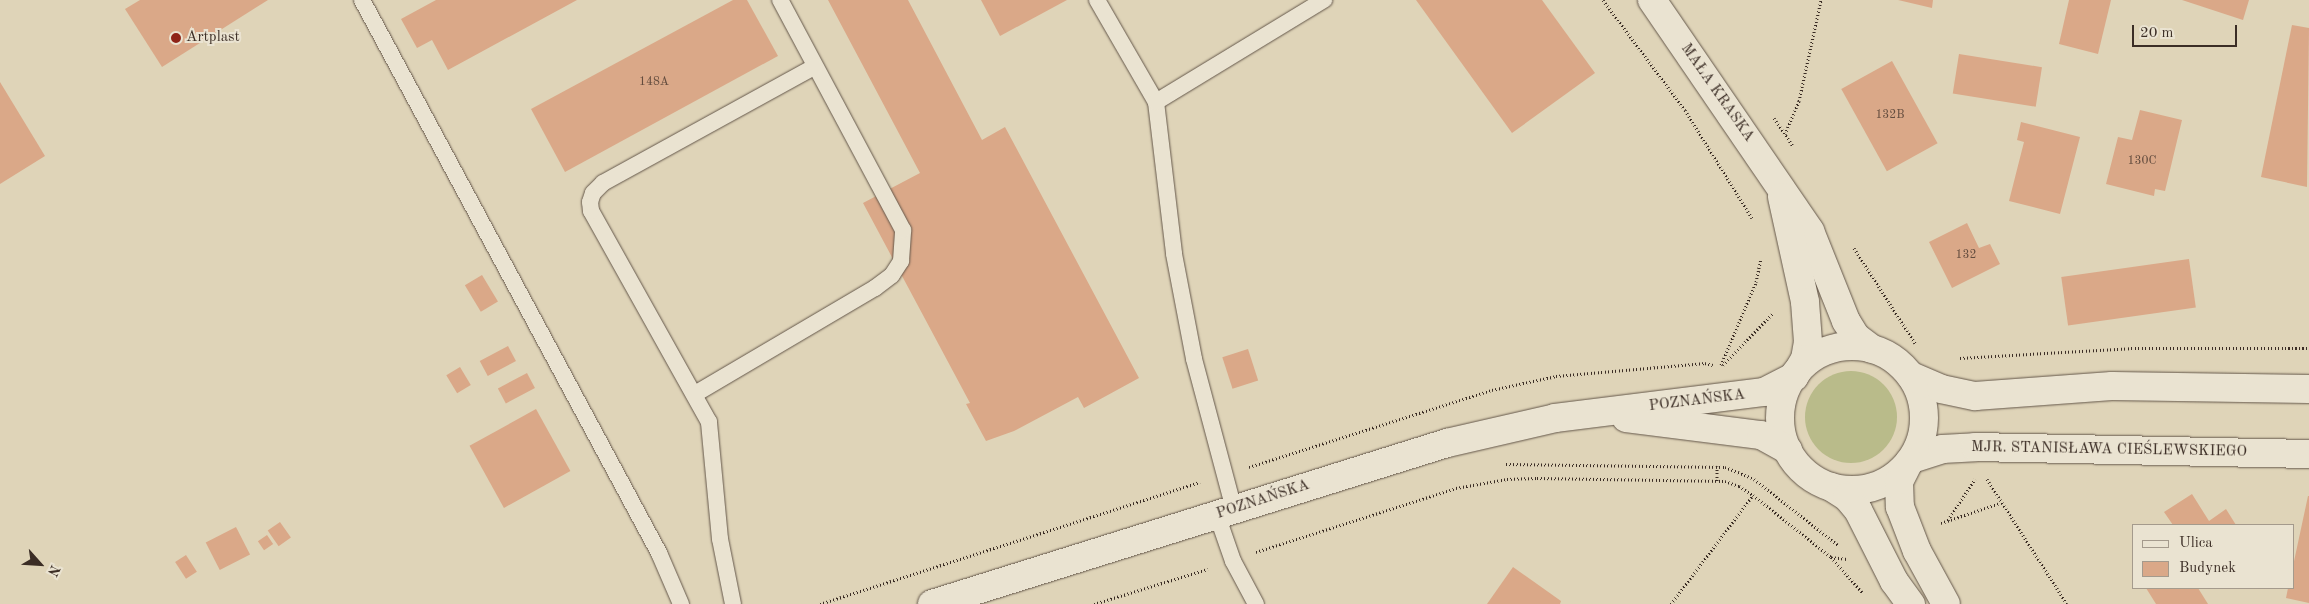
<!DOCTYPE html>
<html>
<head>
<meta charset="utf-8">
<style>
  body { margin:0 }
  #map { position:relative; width:2309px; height:604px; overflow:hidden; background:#dfd4b8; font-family:"Old Standard TT",serif }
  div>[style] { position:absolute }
  .green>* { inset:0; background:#b9bb8a }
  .round { border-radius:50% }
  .building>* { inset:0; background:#daa888; transform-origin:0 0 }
  .path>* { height:3px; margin-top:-1.5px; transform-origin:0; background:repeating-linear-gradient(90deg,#3b2d25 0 1px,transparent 0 3.5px) }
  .roads { filter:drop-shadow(0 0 1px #64574a) drop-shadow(0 0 1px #64574a) }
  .lane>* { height:16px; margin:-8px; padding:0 8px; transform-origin:8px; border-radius:8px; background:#eae3d1 }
  .street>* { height:28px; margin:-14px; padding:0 14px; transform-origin:14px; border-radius:14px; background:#eae3d1 }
  .secondary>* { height:28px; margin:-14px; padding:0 14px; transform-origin:14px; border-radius:14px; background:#eae3d1 }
  .secondary>.ring { margin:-14px; padding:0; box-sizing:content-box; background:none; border:28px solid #eae3d1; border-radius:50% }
  .dots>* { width:14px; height:14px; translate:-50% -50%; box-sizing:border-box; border:2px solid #eae3d1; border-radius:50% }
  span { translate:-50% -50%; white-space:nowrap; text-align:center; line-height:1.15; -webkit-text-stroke:4px #eae3d1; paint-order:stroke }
  .number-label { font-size:12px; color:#634c3e }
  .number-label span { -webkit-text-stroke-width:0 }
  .poi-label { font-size:15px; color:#3b2d25 }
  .left { translate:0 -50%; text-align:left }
  .street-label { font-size:15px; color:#3b2d25 }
  .legend { position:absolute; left:2132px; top:524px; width:162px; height:65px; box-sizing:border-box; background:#eae3d1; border:1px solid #a49a8c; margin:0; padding:6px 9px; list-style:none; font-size:15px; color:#3b2d25 }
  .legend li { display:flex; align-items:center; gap:10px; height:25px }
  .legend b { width:25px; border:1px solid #a49a8c }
  .north { position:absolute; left:15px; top:539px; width:50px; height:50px; -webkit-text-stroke:4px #eae3d1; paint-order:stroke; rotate:116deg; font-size:14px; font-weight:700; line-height:20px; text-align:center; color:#3b2d25 }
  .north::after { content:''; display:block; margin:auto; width:18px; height:22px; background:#3b2d25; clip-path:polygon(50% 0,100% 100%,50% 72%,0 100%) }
  .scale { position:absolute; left:2132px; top:25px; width:105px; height:22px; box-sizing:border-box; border:2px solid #3b2d25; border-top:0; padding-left:6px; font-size:15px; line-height:18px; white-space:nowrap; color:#3b2d25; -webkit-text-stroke:4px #eae3d1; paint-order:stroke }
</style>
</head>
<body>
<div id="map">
  <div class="green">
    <div class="round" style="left:1805px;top:371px;width:92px;height:92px"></div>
  </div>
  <div class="building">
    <div style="clip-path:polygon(140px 0,268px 0,162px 67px,125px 9px)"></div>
    <div style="clip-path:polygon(436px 0,577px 0,448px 70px,432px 40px,417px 48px,401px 19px)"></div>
    <div style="clip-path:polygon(733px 0,747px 0,778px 56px,565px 172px,531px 109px)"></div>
    <div style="clip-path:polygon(828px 0,908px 0,982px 140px,1005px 127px,1139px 378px,1084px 408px,1078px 397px,1014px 431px,986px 441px,966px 404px,970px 403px,863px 203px,920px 173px)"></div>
    <div style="clip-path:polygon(981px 0,1067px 0,1000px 36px)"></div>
    <div style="clip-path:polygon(1416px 0,1542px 0,1595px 73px,1512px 133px)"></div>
    <div style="clip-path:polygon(1898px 0,1933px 0,1932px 8px)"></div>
    <div style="clip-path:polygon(2069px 0,2111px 0,2098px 54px,2059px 44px)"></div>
    <div style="clip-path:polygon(2182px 0,2249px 0,2243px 20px)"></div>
    <div style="clip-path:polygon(2292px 25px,2309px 28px,2307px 187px,2261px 177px)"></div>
    <div style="left:1959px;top:54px;width:84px;height:40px;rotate:9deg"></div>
    <div style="left:1892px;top:61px;width:94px;height:58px;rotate:61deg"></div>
    <div style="clip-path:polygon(0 82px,45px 156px,0 184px)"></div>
    <div style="clip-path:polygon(2140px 110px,2182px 120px,2165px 191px,2155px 189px,2154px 196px,2106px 184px,2118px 137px,2132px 140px)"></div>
    <div style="clip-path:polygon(2021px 122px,2080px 137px,2060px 214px,2009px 201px,2024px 142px,2017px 140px)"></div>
    <div style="clip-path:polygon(1967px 223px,1979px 248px,1990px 244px,2000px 264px,1952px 288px,1929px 242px)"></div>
    <div style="left:2189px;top:259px;width:49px;height:129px;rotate:82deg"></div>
    <div style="left:482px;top:275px;width:31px;height:20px;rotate:59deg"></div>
    <div style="left:508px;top:346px;width:17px;height:32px;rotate:62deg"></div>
    <div style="left:1248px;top:349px;width:33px;height:27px;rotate:72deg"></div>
    <div style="left:460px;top:367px;width:21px;height:16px;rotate:59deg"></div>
    <div style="left:527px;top:373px;width:17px;height:33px;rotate:62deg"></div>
    <div style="left:536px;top:409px;width:71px;height:76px;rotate:61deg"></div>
    <div style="clip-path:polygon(2192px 494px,2209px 521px,2226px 509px,2236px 525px,2173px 525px,2164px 512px)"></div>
    <div style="clip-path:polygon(2308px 496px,2309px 496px,2309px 603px,2286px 598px,2288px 588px,2293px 588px,2293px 566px)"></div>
    <div style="left:280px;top:522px;width:19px;height:15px;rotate:55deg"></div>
    <div style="left:236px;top:527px;width:31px;height:34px;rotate:63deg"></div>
    <div style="left:267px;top:535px;width:11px;height:11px;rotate:56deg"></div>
    <div style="left:186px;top:555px;width:20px;height:13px;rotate:57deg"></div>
    <div style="clip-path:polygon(1513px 567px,1561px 601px,1560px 604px,1487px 604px)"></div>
    <div style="clip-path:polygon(2146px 588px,2198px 588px,2208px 604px,2156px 604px)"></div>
  </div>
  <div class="path">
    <div style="left:1603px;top:0;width:137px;rotate:53.3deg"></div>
    <div style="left:1685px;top:110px;width:127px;rotate:58.2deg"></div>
    <div style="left:1774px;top:118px;width:34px;rotate:56deg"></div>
    <div style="left:1785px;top:134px;width:36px;rotate:-67deg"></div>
    <div style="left:1799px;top:101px;width:103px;rotate:-77.7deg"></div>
    <div style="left:1854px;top:248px;width:113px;rotate:57.3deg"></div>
    <div style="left:1960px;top:358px;width:171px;rotate:-3.3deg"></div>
    <div style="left:2131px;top:348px;width:178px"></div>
    <div style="left:1721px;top:365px;width:90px;rotate:-67.1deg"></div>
    <div style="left:1756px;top:282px;width:24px;rotate:-78deg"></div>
    <div style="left:1723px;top:365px;width:72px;rotate:-46.1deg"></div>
    <div style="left:1506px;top:464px;width:219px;rotate:0.8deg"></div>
    <div style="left:1725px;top:467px;width:31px;rotate:22deg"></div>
    <div style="left:1754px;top:479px;width:108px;rotate:38.2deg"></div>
    <div style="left:1249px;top:467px;width:255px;rotate:-17.6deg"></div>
    <div style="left:1492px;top:390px;width:66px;rotate:-12.3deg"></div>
    <div style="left:1556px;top:376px;width:150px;rotate:-5deg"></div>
    <div style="left:1705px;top:363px;width:8px;rotate:14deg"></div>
    <div style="left:1987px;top:479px;width:148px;rotate:57.4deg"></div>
    <div style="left:1717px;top:481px;width:15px;rotate:-90deg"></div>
    <div style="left:1948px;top:520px;width:49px;rotate:-56.6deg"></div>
    <div style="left:1941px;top:523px;width:62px;rotate:-18.7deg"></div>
    <div style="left:1256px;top:552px;width:210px;rotate:-17.7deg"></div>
    <div style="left:1456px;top:488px;width:52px;rotate:-10deg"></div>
    <div style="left:1507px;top:479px;width:30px;rotate:-2deg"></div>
    <div style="left:1537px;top:478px;width:188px;rotate:0.9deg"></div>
    <div style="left:1725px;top:481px;width:15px;rotate:20deg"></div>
    <div style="left:1739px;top:486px;width:17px;rotate:33deg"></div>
    <div style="left:1753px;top:495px;width:100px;rotate:38.5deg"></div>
    <div style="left:1831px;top:557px;width:16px;rotate:7deg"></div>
    <div style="left:1831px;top:557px;width:47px;rotate:48.5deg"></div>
    <div style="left:820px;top:604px;width:399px;rotate:-17.8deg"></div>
    <div style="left:1094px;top:604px;width:119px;rotate:-17.1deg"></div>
    <div style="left:1671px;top:604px;width:136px;rotate:-53deg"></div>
  </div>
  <div class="roads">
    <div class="lane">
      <div style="left:362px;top:0;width:628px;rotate:61.76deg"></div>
      <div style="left:659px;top:553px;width:56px;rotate:66.7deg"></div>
      <div style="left:1097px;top:0;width:118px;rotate:60deg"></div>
      <div style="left:1156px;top:102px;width:153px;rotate:83.2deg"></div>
      <div style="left:1174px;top:254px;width:107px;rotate:79.2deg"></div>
      <div style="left:1194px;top:359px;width:155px;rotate:75.1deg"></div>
      <div style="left:1156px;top:102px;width:197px;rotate:-31.3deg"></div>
      <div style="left:695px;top:394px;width:209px;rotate:-30.5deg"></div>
      <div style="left:875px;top:288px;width:21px;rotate:-37deg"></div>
      <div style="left:892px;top:275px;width:17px;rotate:-57deg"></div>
      <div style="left:901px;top:261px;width:31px;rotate:-86deg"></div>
      <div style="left:903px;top:230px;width:261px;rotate:-118.1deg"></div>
      <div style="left:1217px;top:515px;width:49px;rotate:70.8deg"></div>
      <div style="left:1233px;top:561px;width:49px;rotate:61.9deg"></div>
      <div style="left:733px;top:604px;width:66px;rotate:-101.3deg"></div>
      <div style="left:720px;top:539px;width:118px;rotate:-95.4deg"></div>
      <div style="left:709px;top:422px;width:242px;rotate:-119.2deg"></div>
      <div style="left:591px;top:211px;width:9px;rotate:-96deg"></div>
      <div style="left:590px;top:202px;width:9px;rotate:-72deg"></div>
      <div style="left:593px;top:193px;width:14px;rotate:-45deg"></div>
      <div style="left:603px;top:183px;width:241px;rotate:-28.8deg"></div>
    </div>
    <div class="street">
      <div style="left:1652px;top:0;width:280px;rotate:55.6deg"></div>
      <div style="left:1810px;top:231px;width:97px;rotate:68.2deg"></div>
      <div style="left:1846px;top:321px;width:19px;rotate:58deg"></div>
      <div style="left:1856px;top:337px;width:20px;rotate:37deg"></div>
      <div style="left:1782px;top:197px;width:107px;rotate:77.6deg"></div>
      <div style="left:1805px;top:302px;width:40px;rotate:85.7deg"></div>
      <div style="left:1808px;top:342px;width:17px;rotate:100deg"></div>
      <div style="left:1805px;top:359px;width:21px;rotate:121deg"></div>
    </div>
    <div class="secondary">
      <div class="ring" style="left:1780px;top:346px;width:116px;height:116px"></div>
      <div style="left:1911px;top:376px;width:33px;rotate:23deg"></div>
      <div style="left:1941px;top:389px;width:35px;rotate:12deg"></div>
      <div style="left:1975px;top:396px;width:137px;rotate:-4.2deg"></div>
      <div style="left:2112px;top:386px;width:197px;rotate:0.9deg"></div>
      <div style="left:1626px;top:418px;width:136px;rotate:7.2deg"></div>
      <div style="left:1761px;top:435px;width:31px;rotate:29deg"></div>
      <div style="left:1912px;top:459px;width:32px;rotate:-18deg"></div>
      <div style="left:1942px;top:449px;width:33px;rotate:-3deg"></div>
      <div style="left:1975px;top:447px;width:334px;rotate:1.2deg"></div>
      <div style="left:1909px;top:462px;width:22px;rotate:117deg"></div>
      <div style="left:1899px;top:482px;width:25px;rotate:88deg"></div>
      <div style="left:1900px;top:507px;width:47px;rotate:68.9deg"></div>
      <div style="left:1917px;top:551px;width:60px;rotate:61.3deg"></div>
      <div style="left:1831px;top:487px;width:19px;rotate:32deg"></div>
      <div style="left:1847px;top:497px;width:17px;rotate:50deg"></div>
      <div style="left:1858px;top:510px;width:80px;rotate:63.1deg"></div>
      <div style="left:1894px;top:581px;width:29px;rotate:54deg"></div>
      <div style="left:932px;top:604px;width:540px;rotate:-17.36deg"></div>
      <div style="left:1447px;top:443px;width:111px;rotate:-13deg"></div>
      <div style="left:1555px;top:418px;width:211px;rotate:-7.1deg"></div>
      <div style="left:1764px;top:392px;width:34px;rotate:-27deg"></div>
    </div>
  </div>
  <div class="dots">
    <div style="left:176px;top:38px;background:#8f2418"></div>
  </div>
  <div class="number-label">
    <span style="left:654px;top:83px">148A</span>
    <span style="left:1890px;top:116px">132B</span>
    <span style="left:2142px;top:162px">130C</span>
    <span style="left:1966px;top:256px">132</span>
  </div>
  <div class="poi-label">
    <span class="left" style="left:186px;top:38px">Artplast</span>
  </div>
  <div class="street-label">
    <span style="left:1717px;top:93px;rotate:55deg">MAŁA KRASKA</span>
    <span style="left:1697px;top:401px;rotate:-7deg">POZNAŃSKA</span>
    <span style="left:2109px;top:450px;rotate:1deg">MJR. STANISŁAWA CIEŚLEWSKIEGO</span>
    <span style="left:1263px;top:500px;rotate:-18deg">POZNAŃSKA</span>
  </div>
  <ul class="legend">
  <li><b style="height:6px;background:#eae3d1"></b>Ulica</li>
  <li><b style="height:14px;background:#daa888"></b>Budynek</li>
  </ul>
  <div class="north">N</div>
  <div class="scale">20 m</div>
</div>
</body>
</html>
